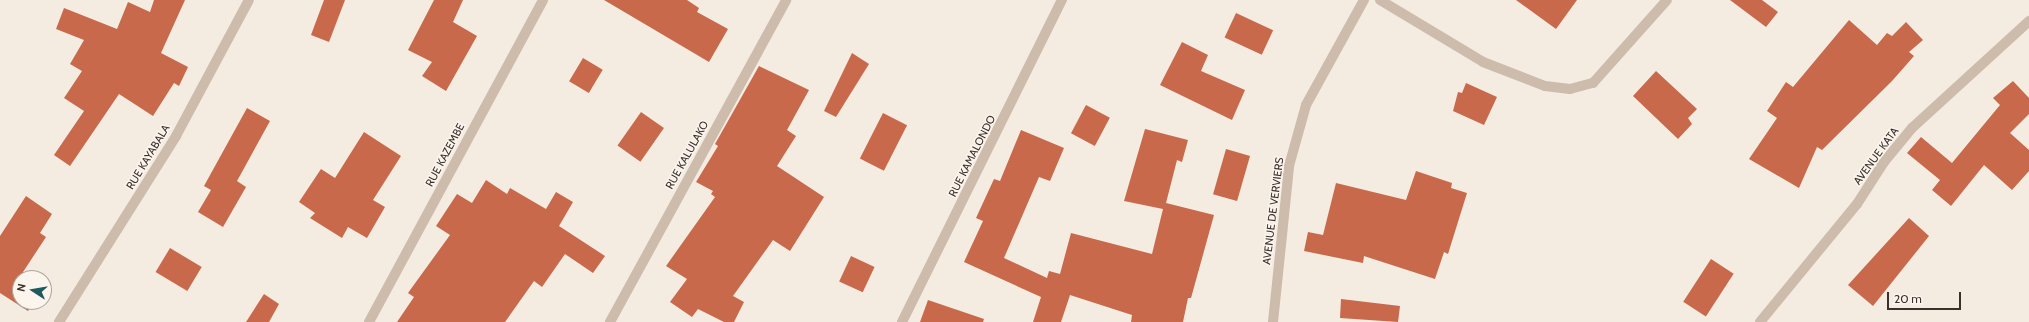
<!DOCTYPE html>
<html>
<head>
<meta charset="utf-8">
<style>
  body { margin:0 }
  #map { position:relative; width:2029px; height:322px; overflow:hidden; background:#f4ebe1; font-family:Cabin,sans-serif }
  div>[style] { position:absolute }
  .building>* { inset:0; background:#c8694b; transform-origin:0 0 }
  .minor>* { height:10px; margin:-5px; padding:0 5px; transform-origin:5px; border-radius:5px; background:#cdbbac }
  span { translate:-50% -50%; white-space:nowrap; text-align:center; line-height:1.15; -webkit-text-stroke:3px #fbf5ee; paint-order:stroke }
  .street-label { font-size:11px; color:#3b302b }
  .north { position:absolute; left:12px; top:270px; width:40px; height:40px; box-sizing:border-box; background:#fbf5ee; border:1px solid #aea6a0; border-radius:50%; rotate:282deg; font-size:11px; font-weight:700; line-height:16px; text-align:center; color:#3b302b }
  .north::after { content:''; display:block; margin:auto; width:14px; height:18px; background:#1f5a5e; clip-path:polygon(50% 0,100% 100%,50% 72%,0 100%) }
  .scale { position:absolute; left:1887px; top:292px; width:74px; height:18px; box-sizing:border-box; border:2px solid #3b302b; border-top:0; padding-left:5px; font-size:12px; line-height:14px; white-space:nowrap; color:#3b302b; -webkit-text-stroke:3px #fbf5ee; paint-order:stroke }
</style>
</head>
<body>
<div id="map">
  <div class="building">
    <div style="clip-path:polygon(154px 0,185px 0,161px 53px,188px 67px,179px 86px,174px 83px,153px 116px,119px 94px,70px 166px,54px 155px,84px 111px,64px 98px,82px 71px,70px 64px,84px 40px,56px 29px,64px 8px,117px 29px,128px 2px,150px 12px)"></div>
    <div style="clip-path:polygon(324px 0,345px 0,329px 42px,311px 35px)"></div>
    <div style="clip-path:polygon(434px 0,463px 0,453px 22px,477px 36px,446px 91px,422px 76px,432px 62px,408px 50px)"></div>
    <div style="clip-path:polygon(604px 0,687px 0,699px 8px,697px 12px,728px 29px,709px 62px)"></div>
    <div style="clip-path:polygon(1516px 0,1577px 0,1556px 29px)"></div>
    <div style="clip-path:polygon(1730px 0,1762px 0,1778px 12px,1766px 27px)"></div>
    <div style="left:1236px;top:13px;width:41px;height:27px;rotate:25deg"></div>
    <div style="clip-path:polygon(1849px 20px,1877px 45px,1887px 33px,1892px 36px,1906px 22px,1923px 40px,1909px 52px,1914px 56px,1892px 81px,1822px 150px,1817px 147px,1799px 188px,1749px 159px,1777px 118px,1767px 111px,1786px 82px,1793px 87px)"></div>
    <div style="clip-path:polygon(1182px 42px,1208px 55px,1201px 71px,1245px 90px,1232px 120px,1160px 85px)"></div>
    <div style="clip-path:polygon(852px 53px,869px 64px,836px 117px,824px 111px)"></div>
    <div style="left:583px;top:58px;width:23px;height:27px;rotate:31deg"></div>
    <div style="clip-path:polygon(759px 66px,809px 90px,787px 130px,796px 136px,777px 166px,824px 197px,790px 251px,773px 240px,733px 296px,744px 302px,734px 322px,724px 322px,698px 309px,692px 317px,670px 302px,687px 279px,666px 266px,715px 197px,711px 194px,713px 191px,696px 182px,718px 146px,715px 144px)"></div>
    <div style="clip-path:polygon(1656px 71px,1697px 109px,1688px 118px,1692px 124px,1678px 139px,1633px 96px)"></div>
    <div style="clip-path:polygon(2013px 81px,2029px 98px,2029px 114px,2010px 133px,2029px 150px,2029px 171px,2012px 190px,1984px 165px,1951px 206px,1932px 190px,1940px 180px,1907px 153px,1921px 137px,1952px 163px,2000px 105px,1993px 98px)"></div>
    <div style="clip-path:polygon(1466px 83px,1497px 97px,1484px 125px,1453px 111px,1458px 92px,1462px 93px)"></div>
    <div style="left:1086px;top:105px;width:27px;height:32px;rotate:28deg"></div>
    <div style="clip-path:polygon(247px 108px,270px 121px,237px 181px,246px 187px,223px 227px,198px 212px,211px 190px,204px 186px)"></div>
    <div style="left:641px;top:112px;width:28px;height:41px;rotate:35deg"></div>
    <div style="left:883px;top:113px;width:27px;height:51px;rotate:27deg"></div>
    <div style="clip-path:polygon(1145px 129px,1188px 140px,1182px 162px,1177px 160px,1166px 203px,1214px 215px,1191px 298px,1188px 298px,1183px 322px,1131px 322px,1132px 315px,1070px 295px,1061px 322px,1033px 322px,1041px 297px,964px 262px,983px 221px,976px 218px,994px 179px,1000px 181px,1021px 130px,1064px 148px,1050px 181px,1039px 177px,1004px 258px,1047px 278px,1049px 271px,1060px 274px,1071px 233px,1152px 254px,1163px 209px,1124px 201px)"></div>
    <div style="clip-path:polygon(364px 132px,401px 156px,373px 200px,385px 207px,367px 238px,348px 227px,342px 238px,310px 218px,315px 213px,299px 202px,321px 169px,335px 178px)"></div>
    <div style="left:1226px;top:149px;width:25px;height:47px;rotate:16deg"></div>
    <div style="clip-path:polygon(1416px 171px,1452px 183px,1451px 188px,1467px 193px,1448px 254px,1444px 252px,1435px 279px,1364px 256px,1363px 263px,1304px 251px,1308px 232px,1323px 235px,1336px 183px,1406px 200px)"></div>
    <div style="clip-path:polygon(486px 180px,507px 194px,510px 188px,546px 209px,556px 192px,573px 202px,559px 226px,605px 256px,593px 273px,565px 254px,542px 287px,534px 281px,505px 322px,397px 322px,414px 297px,408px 293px,450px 235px,436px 226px,457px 194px,472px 203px)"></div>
    <div style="clip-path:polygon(26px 196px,52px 214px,40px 233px,46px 237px,23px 272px,33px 278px,20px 278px,20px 302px,34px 302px,28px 311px,0 293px,0 236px)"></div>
    <div style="clip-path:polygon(1909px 218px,1929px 236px,1873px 306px,1848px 285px)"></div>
    <div style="left:170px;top:248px;width:37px;height:28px;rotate:31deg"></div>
    <div style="left:851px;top:256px;width:26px;height:28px;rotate:25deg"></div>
    <div style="left:1711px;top:259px;width:27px;height:51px;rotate:33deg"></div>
    <div style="clip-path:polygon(264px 294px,279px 304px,269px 322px,246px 322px)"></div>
    <div style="clip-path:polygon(1341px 299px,1400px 306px,1398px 322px,1340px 318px)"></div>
    <div style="clip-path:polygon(928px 300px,984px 319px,983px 322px,920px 322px)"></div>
  </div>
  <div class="minor">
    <div style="left:1380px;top:0;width:120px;rotate:31deg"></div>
    <div style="left:1483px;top:62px;width:66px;rotate:21.2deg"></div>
    <div style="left:1545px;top:86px;width:25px;rotate:7deg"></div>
    <div style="left:1570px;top:89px;width:24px;rotate:-15deg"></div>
    <div style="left:1593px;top:83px;width:111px;rotate:-48.3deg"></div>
    <div style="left:59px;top:322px;width:220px;rotate:-57.8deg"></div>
    <div style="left:176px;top:136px;width:154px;rotate:-61.8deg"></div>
    <div style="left:369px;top:322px;width:366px;rotate:-61.6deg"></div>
    <div style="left:610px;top:322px;width:367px;rotate:-61.3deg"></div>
    <div style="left:902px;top:322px;width:360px;rotate:-63.6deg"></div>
    <div style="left:1273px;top:322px;width:157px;rotate:-84.1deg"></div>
    <div style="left:1289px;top:166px;width:63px;rotate:-74.4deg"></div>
    <div style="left:1306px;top:105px;width:120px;rotate:-61.1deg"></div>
    <div style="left:1760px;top:322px;width:153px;rotate:-50.6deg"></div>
    <div style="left:1857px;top:204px;width:50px;rotate:-57.3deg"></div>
    <div style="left:1884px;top:162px;width:44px;rotate:-50.5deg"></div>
    <div style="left:1912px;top:128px;width:159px;rotate:-42.4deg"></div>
  </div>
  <div class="street-label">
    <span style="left:445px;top:155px;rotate:-62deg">RUE KAZEMBE</span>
    <span style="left:687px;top:155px;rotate:-61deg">RUE KALULAKO</span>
    <span style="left:972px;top:156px;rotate:-63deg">RUE KAMALONDO</span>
    <span style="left:1876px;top:156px;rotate:-54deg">AVENUE KATA</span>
    <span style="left:148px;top:157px;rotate:-59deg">RUE KAYABALA</span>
    <span style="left:1273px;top:211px;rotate:-83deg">AVENUE DE VERVIERS</span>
  </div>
  <div class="north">N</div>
  <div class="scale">20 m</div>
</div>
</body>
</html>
